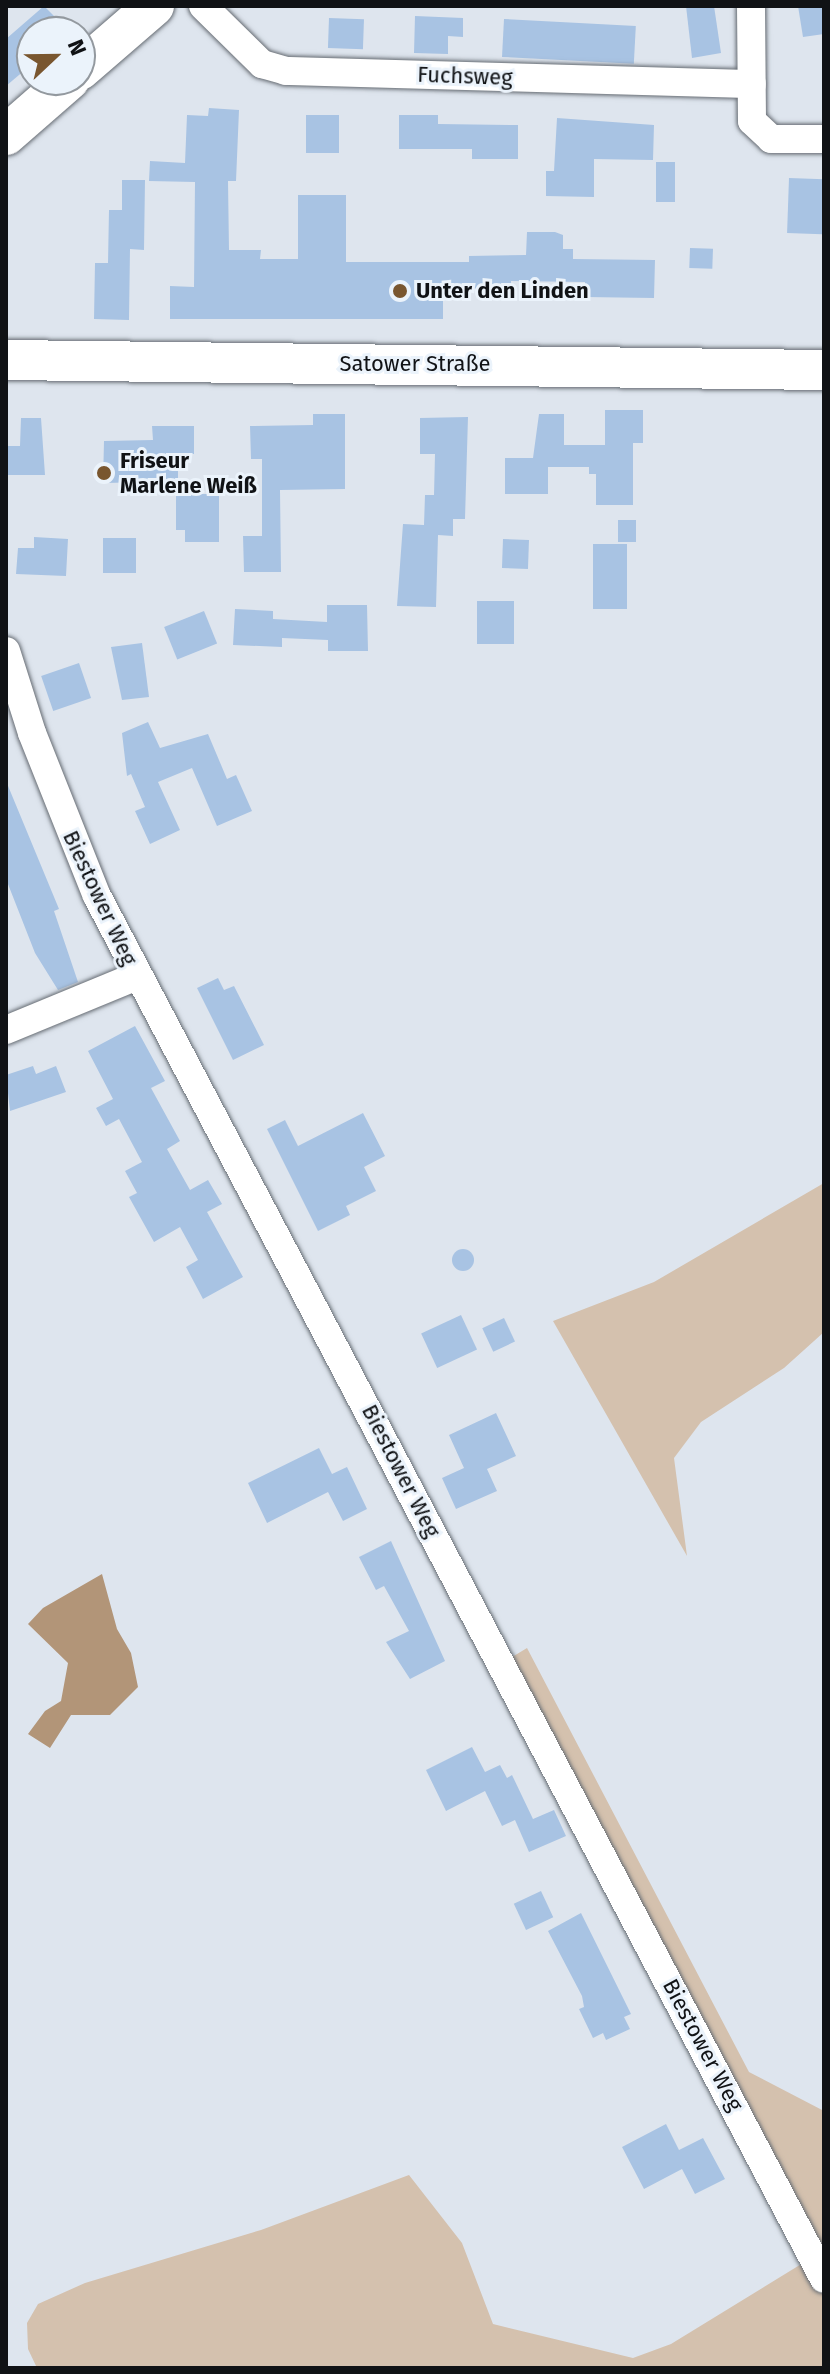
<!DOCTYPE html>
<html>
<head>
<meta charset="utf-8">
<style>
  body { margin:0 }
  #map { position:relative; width:830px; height:2374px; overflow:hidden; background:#dee5ee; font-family:"Fira Sans",sans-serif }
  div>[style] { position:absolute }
  .green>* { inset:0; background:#d4c1ae }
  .water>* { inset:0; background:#b29578 }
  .building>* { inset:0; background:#a8c3e3; transform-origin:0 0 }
  .round { border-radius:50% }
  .roads { filter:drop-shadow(0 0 2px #666c73) drop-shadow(0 0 2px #666c73) }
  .street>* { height:28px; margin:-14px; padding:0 14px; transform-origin:14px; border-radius:14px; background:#fff }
  .secondary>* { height:40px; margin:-20px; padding:0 20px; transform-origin:20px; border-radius:20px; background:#fff }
  .dots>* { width:22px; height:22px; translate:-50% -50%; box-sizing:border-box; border:4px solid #ebf3fb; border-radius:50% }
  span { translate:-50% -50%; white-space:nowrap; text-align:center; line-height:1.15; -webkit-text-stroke:6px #ebf3fb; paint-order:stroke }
  .street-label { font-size:22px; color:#101215 }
  .poi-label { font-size:22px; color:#101215; font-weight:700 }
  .left { translate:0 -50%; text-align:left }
  .frame { position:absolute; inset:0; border:8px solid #101215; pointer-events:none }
  .north { position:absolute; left:16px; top:16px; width:80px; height:80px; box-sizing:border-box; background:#ebf3fb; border:2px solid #93999f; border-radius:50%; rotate:68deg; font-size:22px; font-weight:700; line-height:32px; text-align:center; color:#101215 }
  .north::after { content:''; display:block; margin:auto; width:28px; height:36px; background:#79562f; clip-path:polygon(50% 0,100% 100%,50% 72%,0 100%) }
</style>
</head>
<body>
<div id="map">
  <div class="green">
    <div style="clip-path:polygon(824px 1183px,824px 1332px,784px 1368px,701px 1422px,674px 1458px,687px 1556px,553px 1321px,654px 1282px)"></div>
    <div style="clip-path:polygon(527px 1648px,749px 2072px,824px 2111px,824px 2368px,37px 2368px,28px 2349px,27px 2323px,38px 2304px,85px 2283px,261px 2230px,409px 2175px,462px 2243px,493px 2324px,633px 2358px,671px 2344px,803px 2263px,494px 1668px)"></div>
  </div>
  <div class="water">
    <div style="clip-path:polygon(102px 1574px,117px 1629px,131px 1653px,138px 1687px,110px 1715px,71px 1715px,50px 1748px,28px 1734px,45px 1711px,61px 1701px,68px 1663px,28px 1624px,43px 1608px)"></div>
  </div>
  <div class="building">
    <div style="clip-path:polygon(44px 6px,70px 32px,32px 32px,32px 64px,6px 86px,6px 39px)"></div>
    <div style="clip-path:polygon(686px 6px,714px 6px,721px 53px,692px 58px)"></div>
    <div style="clip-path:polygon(798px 6px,824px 6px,824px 34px,803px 37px)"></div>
    <div style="clip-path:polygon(415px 16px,463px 18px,463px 37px,448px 36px,448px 54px,414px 53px)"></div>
    <div style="left:329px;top:18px;width:35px;height:30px;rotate:2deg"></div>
    <div style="left:504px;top:19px;width:132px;height:38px;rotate:3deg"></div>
    <div style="clip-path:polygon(209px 108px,239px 110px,236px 181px,228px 181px,229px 250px,261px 250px,260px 259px,298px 259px,298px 195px,346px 195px,346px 262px,469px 262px,469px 256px,526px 255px,527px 232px,555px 232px,563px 235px,563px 249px,573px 249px,573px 259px,655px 260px,654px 298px,585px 297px,585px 282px,511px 281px,511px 288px,443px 289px,443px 319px,170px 319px,170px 286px,194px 287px,195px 182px,149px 181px,150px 161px,185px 163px,187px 115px,208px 116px)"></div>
    <div style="left:339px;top:115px;width:38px;height:33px;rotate:90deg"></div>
    <div style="clip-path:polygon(399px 115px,438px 115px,438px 124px,518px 125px,518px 159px,472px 159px,472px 149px,399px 149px)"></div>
    <div style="clip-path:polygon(557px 118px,654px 125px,653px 160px,594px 159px,594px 197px,546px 196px,546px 171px,554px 171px)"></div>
    <div style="left:656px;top:162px;width:19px;height:40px"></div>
    <div style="left:789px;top:178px;width:35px;height:55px;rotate:2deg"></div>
    <div style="clip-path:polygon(122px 180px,145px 180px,144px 250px,130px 249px,129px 320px,94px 319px,95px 263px,108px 263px,109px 210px,122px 210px)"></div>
    <div style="left:690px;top:248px;width:23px;height:20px;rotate:2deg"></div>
    <div style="clip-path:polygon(605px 410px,643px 410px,643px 443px,633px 443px,633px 505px,596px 505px,596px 474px,589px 474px,589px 467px,548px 467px,548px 494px,505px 494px,505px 458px,533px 458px,539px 414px,564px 414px,564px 445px,605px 445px)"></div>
    <div style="clip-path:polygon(313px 414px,345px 414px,345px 489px,280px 490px,281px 572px,244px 572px,243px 536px,262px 536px,262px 459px,251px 459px,250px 426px,313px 425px)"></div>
    <div style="clip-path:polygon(468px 417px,465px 519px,453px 519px,453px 536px,438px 535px,436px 607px,397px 606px,403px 524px,424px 525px,425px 495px,434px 495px,435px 454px,420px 454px,420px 418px)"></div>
    <div style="clip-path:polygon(21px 418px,41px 418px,45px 475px,7px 475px,7px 446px,20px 446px)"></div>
    <div style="clip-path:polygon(152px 426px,194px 426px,194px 454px,178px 454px,178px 491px,153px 491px,153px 482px,103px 483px,104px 441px,153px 440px)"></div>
    <div style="clip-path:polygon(176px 494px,219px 494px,219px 542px,185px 542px,185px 530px,176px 530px)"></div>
    <div style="left:618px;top:520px;width:18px;height:22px"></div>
    <div style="clip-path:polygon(34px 537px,68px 539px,66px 576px,16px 574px,18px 548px,34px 548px)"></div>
    <div style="left:103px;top:538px;width:33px;height:35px"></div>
    <div style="left:503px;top:539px;width:26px;height:29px;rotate:2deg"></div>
    <div style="left:593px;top:544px;width:34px;height:65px"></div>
    <div style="left:477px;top:601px;width:37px;height:43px"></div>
    <div style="clip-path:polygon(327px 605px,367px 605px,368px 651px,328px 651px,328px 640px,282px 638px,282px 647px,233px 645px,235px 609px,273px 611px,273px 619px,327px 622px)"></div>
    <div style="left:204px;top:611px;width:35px;height:43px;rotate:68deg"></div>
    <div style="clip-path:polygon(142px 643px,149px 697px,122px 700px,111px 647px)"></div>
    <div style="left:79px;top:663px;width:37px;height:40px;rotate:71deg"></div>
    <div style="clip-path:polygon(148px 722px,160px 748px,208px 734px,227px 779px,236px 775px,252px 811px,217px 826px,192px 768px,158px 782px,180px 830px,150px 844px,135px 811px,145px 807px,131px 774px,127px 776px,122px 733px)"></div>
    <div style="clip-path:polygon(6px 781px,59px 909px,54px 911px,78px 982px,58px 990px,35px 953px,6px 879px)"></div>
    <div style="clip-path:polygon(218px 978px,224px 990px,234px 986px,264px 1045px,233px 1060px,197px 988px)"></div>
    <div style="clip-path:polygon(135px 1026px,165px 1081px,151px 1088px,180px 1141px,167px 1149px,190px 1190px,208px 1180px,222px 1204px,207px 1212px,243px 1277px,203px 1299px,186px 1267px,198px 1260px,180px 1227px,154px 1242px,129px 1197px,137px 1193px,125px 1171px,142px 1162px,119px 1119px,106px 1126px,96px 1108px,113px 1099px,88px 1051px)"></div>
    <div style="clip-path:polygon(33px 1066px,36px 1074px,56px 1066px,66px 1092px,10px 1111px,6px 1075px)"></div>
    <div style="clip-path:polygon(363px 1113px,385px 1156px,364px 1167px,376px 1191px,346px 1206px,350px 1215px,318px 1231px,267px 1129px,285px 1120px,298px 1146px)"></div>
    <div class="round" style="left:452px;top:1249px;width:22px;height:22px"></div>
    <div style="left:461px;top:1315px;width:38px;height:44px;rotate:65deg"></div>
    <div style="left:504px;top:1318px;width:26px;height:24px;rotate:65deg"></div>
    <div style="clip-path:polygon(496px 1413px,516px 1456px,487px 1469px,497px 1491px,456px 1509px,442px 1478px,464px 1468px,449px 1435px)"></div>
    <div style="clip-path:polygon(319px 1448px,332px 1474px,347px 1467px,367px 1509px,343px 1521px,328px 1492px,267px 1523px,248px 1483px)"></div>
    <div style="clip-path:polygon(391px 1541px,445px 1661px,410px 1679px,386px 1642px,409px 1631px,384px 1586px,376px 1590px,359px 1557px)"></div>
    <div style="clip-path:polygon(472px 1747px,485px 1772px,500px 1765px,507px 1778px,512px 1775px,533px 1819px,554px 1810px,566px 1836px,529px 1852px,515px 1820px,502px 1826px,485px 1791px,446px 1811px,426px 1770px)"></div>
    <div style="left:541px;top:1891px;width:29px;height:30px;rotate:65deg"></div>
    <div style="clip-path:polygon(581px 1913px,631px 2014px,624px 2017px,630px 2029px,606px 2040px,603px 2033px,593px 2038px,579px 2009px,584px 2007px,582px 1996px,548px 1931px)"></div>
    <div style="clip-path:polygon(666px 2124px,679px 2150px,703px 2138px,725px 2179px,695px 2194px,682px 2169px,644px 2189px,622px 2147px)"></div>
  </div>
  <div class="roads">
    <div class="street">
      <div style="left:203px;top:6px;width:83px;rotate:44.5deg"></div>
      <div style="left:262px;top:64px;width:25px;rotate:16deg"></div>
      <div style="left:286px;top:71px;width:466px;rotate:1.6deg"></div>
      <div style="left:751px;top:6px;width:115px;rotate:89.5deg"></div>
      <div style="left:752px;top:121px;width:26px;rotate:43deg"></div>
      <div style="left:771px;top:139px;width:53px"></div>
      <div style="left:6px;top:651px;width:86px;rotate:72.4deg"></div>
      <div style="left:32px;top:733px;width:175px;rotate:68.3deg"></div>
      <div style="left:97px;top:896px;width:1562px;rotate:62.27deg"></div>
      <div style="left:6px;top:1030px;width:142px;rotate:-22.4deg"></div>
    </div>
    <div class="secondary">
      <div style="left:80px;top:70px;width:98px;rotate:-40.9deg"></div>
      <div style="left:6px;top:135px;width:84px;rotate:-41.1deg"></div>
      <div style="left:6px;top:360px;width:818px;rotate:0.7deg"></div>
    </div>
  </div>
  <div class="dots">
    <div style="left:400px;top:291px;background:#79562f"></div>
    <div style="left:104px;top:473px;background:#79562f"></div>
  </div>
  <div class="street-label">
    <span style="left:465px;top:76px;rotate:2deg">Fuchsweg</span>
    <span style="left:415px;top:364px">Satower Straße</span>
    <span style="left:100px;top:898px;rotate:65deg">Biestower Weg</span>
    <span style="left:401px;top:1471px;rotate:63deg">Biestower Weg</span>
    <span style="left:703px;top:2045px;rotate:62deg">Biestower Weg</span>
  </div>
  <div class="poi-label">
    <span class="left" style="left:416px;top:291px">Unter den Linden</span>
    <span class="left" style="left:120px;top:473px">Friseur<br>Marlene Weiß</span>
  </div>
  <div class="frame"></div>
  <div class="north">N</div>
</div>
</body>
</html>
